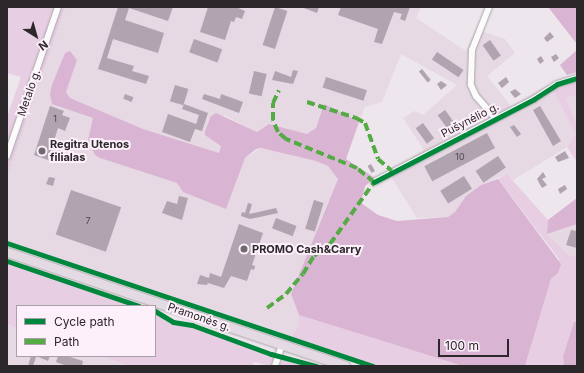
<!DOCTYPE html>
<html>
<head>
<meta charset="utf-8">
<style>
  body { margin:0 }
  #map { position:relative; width:584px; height:373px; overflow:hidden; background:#ede6ec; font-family:Inter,sans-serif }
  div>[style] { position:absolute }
  .built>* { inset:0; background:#e6d9e3 }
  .green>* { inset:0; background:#e8cee3 }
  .forest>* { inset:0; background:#d9b4d3 }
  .building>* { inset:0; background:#b1a3af; transform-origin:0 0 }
  .path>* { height:1px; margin-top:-0.5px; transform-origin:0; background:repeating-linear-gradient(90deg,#d3d1d2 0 1px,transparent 0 4px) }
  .roads { filter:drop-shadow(0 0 1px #aaa5a9) drop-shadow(0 0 1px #aaa5a9) }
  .minor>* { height:6px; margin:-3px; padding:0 3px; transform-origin:3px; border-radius:3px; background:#fcfbfc }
  .highway>* { height:9px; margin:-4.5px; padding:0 4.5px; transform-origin:4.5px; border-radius:4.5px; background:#e4dae3 }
  .quiet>* { height:4px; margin-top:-2px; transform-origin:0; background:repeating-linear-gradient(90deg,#54aa44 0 8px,transparent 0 12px) }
  .cycleway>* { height:5px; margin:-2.5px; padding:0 2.5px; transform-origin:2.5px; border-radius:2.5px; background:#00873e }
  .dots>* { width:11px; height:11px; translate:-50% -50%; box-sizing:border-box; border:2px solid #fdf0fa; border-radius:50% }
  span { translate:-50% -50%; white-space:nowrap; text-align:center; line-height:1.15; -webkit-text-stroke:4px #fdf0fa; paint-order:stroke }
  .number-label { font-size:9px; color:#4c464b }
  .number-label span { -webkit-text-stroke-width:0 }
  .street-label { font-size:11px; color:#2b272a }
  .poi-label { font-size:11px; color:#2b272a; font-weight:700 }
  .left { translate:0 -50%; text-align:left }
  .frame { position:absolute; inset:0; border:8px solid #2b272a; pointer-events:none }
  .legend { position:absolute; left:16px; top:305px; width:140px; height:52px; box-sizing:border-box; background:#fdf0fa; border:1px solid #a9a0a7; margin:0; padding:5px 7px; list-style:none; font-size:12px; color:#2b272a }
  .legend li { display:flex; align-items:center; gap:8px; height:20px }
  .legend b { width:20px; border:1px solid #a9a0a7 }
  .north { position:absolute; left:16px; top:16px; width:40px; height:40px; -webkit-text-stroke:3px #fdf0fa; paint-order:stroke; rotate:143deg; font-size:11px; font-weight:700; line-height:16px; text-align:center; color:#2b272a }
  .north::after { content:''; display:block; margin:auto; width:14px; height:18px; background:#2b272a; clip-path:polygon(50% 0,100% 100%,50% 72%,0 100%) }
  .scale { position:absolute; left:438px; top:339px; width:71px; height:18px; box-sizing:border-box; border:2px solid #2b272a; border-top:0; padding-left:5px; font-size:12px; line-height:14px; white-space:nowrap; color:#2b272a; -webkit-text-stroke:3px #fdf0fa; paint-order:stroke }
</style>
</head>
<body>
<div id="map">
  <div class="built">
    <div style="clip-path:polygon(65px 7px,421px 7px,416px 18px,466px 51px,476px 29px,505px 39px,515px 53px,487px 76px,511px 106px,550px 84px,576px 135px,567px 147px,513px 180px,507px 174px,481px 185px,466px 196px,455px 212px,448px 217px,417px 218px,387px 170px,424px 150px,403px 118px,414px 111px,423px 115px,457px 85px,401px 54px,382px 102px,365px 107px,359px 122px,324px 105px,316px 128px,307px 134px,269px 124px,257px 132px,224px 115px,210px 138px,221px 146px,219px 153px,143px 129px,70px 98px,66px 92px,77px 60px,65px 53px,50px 94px,93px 118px,100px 158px,177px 183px,226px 209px,245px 158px,261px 148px,316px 161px,328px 166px,338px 178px,291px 294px,299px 315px,299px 326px,289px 340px,7px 243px,7px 177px)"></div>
    <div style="clip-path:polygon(577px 95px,577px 125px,566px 98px)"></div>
    <div style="clip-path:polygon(577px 224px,577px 257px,569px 255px,547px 234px)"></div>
    <div style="clip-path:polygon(7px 324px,17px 328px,17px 356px,100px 356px,130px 366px,7px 366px)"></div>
  </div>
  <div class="green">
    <div style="clip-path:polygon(7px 7px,65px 7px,7px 177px,7px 117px,21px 77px,7px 73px)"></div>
    <div style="clip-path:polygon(577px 82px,577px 95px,566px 98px,577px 125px,577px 162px,567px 147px,576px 135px,553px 90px)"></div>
    <div style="clip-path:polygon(507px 174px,548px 220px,547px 234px,569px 255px,577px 257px,577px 322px,574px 322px,563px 356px,564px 366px,525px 366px,551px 279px,558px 273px,559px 259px,498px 179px)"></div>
    <div style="clip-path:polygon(7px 263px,135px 306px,17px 306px,17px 328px,7px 324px)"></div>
    <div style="clip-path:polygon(155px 313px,178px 324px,186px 324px,261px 349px,274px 357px,271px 366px,254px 362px,252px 366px,130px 366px,100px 356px,155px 356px)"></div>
    <div style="clip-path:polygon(299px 315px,463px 366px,378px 366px,291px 337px,299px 326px)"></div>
    <div style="clip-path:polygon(282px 358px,298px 361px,313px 366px,279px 366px)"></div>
  </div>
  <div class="forest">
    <div style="clip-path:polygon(548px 7px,577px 7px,577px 44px)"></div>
    <div style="clip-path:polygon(577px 50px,577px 72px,567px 75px,560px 65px)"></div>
    <div style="clip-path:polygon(70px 51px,77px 60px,66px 92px,70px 98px,143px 129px,219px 153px,221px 146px,205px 135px,205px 131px,211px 116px,216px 113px,257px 132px,269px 124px,307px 134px,316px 128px,324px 104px,359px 122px,346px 159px,375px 178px,365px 186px,361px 203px,378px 215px,397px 221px,448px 217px,455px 212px,466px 196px,481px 185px,498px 179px,561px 264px,558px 273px,551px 279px,525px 366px,463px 366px,299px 315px,291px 294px,338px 179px,328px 166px,316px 161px,261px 148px,256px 149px,245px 158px,226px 209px,183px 192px,177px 183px,100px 158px,95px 155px,88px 140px,93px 118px,52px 104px,50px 94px,52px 85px,65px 53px)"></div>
    <div style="clip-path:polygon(577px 198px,577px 224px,547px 234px,548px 220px)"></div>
    <div style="clip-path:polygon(574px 322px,577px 322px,577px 366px,564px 366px,563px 356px)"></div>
  </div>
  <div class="building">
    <div style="clip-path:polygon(118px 7px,173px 7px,168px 21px,129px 8px,125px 20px,164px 33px,158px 53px,113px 39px,107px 58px,134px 66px,132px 71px,149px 76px,146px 84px,98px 69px)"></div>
    <div style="clip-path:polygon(208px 7px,236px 7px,245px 11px,242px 19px,236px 17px,234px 22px,231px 21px,225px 40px,200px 32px)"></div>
    <div style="left:275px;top:7px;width:13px;height:40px;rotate:18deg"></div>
    <div style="clip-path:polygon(301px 7px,319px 7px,317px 13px)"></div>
    <div style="clip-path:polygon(341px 7px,410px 7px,405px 21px,400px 19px,402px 14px,394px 12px,382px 44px,374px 42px,378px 29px,338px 15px)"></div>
    <div style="clip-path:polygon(550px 32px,554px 37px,547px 42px,544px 38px)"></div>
    <div style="left:194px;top:39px;width:30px;height:14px;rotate:20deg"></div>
    <div style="left:490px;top:40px;width:19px;height:9px;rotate:55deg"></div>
    <div style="left:437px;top:52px;width:32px;height:9px;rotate:34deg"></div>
    <div style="clip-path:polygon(556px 54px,559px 58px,554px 62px,551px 57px)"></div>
    <div style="clip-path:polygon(541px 56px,544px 61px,540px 64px,537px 59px)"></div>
    <div style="left:422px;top:69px;width:14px;height:4px;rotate:51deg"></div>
    <div style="clip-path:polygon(293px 70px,298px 71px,293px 84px,272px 80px,275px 71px,291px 77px)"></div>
    <div style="left:254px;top:71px;width:13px;height:23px;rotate:13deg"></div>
    <div style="left:326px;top:77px;width:43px;height:11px;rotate:18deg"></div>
    <div style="clip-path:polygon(506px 77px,509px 82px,502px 88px,498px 83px)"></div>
    <div style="clip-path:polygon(441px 81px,447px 85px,441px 90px,437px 84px)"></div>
    <div style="left:175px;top:85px;width:14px;height:17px;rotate:17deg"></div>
    <div style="clip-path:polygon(515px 89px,521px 94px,515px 98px,510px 92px)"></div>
    <div style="left:125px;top:94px;width:9px;height:5px;rotate:21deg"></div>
    <div style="clip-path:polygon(204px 94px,220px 99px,221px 94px,243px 102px,239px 113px,202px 99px)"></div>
    <div style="clip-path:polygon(184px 104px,208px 113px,202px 131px,195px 129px,190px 142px,162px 132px,168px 114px,196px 124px,199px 115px,182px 109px)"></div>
    <div style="clip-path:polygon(50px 106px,64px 111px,62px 115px,70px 118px,65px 131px,58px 128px,48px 160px,34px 155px)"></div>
    <div style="clip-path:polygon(540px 106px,561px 141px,553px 146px,533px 110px)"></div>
    <div style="left:445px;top:110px;width:19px;height:9px;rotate:54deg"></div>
    <div style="left:423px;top:123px;width:19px;height:9px;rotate:54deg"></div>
    <div style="clip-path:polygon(514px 125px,521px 134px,517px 137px,510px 127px)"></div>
    <div style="left:487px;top:133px;width:17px;height:71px;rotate:62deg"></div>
    <div style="clip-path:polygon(565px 151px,569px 158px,558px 162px,555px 157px)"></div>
    <div style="left:498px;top:156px;width:14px;height:27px;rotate:56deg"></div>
    <div style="left:371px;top:164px;width:8px;height:4px;rotate:60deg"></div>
    <div style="clip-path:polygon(543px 172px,546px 177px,542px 179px,547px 185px,542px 188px,537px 179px)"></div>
    <div style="left:464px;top:176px;width:15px;height:28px;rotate:58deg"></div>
    <div style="clip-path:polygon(49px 177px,55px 178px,53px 186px,46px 184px)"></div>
    <div style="clip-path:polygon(565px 185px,567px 189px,560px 194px,558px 189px)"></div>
    <div style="left:71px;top:190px;width:53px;height:47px;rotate:19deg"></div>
    <div style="clip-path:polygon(179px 196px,188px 198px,182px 220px,162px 213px,167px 201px,177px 204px)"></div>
    <div style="left:314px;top:200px;width:10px;height:30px;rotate:17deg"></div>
    <div style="clip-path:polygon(248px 203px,252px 204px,249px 214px,276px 208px,278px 213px,250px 219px,241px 216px,242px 212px,245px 213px)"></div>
    <div style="left:276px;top:218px;width:22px;height:11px;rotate:21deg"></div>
    <div style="clip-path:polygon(239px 224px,263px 233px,252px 265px,255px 266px,254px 270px,251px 269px,247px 281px,231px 276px,224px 288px,208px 283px,207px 285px,197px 284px,200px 275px,209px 278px,210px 273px,221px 277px)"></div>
    <div style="clip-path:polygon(571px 230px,577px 231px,577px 248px,566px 245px)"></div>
    <div style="clip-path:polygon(31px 356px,36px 357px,33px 366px,28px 366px)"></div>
    <div style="clip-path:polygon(36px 356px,50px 356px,48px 361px)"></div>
    <div style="clip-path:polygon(58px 356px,67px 356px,83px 361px,82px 366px,67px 366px,56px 362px)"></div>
  </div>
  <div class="path">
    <div style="left:7px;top:177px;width:180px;rotate:-71.2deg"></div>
  </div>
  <div class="roads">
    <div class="minor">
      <div style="left:489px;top:7px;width:46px;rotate:111.6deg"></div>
      <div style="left:472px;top:50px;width:35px;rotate:92deg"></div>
      <div style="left:471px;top:85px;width:12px;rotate:66deg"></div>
      <div style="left:476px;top:96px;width:29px;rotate:49deg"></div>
      <div style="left:7px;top:156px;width:157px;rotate:-71.1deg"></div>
      <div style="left:374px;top:182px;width:180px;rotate:-27.4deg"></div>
      <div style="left:534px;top:99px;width:27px;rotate:-33deg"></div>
      <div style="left:557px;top:84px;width:21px;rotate:-17deg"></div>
      <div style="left:275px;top:366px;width:22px;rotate:-72deg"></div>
    </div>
    <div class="highway">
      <div style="left:7px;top:252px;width:357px;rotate:18.6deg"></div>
    </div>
  </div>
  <div class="quiet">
    <div style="left:307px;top:102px;width:52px;rotate:18.1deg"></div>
    <div style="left:356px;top:118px;width:10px;rotate:29deg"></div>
    <div style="left:365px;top:123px;width:38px;rotate:70deg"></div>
    <div style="left:378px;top:159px;width:18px;rotate:41deg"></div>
    <div style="left:267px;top:308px;width:24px;rotate:-36deg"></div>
    <div style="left:286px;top:294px;width:26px;rotate:-50deg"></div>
    <div style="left:303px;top:274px;width:21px;rotate:-59deg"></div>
    <div style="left:314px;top:256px;width:20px;rotate:-37deg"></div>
    <div style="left:330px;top:244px;width:76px;rotate:-54.6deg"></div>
    <div style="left:374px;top:182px;width:22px;rotate:-141deg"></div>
    <div style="left:357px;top:168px;width:77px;rotate:-157.8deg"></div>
    <div style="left:286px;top:139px;width:11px;rotate:-139deg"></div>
    <div style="left:278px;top:132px;width:13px;rotate:-113deg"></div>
    <div style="left:273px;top:120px;width:17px;rotate:-90deg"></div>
    <div style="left:273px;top:103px;width:14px;rotate:-65deg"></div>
  </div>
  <div class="cycleway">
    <div style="left:374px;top:182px;width:180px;rotate:-27.4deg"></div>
    <div style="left:534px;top:99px;width:27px;rotate:-33deg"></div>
    <div style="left:557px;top:84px;width:21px;rotate:-17deg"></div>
    <div style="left:7px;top:243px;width:386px;rotate:18.6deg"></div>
    <div style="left:7px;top:261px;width:139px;rotate:18.8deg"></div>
    <div style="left:155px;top:311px;width:21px;rotate:31deg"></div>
    <div style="left:173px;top:322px;width:19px;rotate:9deg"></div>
    <div style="left:192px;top:325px;width:84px;rotate:20.2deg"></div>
    <div style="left:271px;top:354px;width:47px;rotate:14.9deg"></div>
  </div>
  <div class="dots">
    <div style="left:42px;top:151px;background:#6f6a6e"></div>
    <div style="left:244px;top:249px;background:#6f6a6e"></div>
  </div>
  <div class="number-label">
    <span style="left:55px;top:119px">1</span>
    <span style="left:460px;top:157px">10</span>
    <span style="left:88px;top:221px">7</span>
  </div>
  <div class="street-label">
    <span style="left:29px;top:93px;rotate:-71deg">Metalo g.</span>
    <span style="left:470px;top:120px;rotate:-27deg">Pušynėlio g.</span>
    <span style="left:199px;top:317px;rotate:19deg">Pramonės g.</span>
  </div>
  <div class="poi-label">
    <span class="left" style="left:50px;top:151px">Regitra Utenos<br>filialas</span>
    <span class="left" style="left:252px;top:249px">PROMO Cash&amp;Carry</span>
  </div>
  <div class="frame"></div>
  <ul class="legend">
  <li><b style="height:5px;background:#00873e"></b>Cycle path</li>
  <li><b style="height:5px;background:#54aa44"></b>Path</li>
  </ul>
  <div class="north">N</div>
  <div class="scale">100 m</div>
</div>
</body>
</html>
